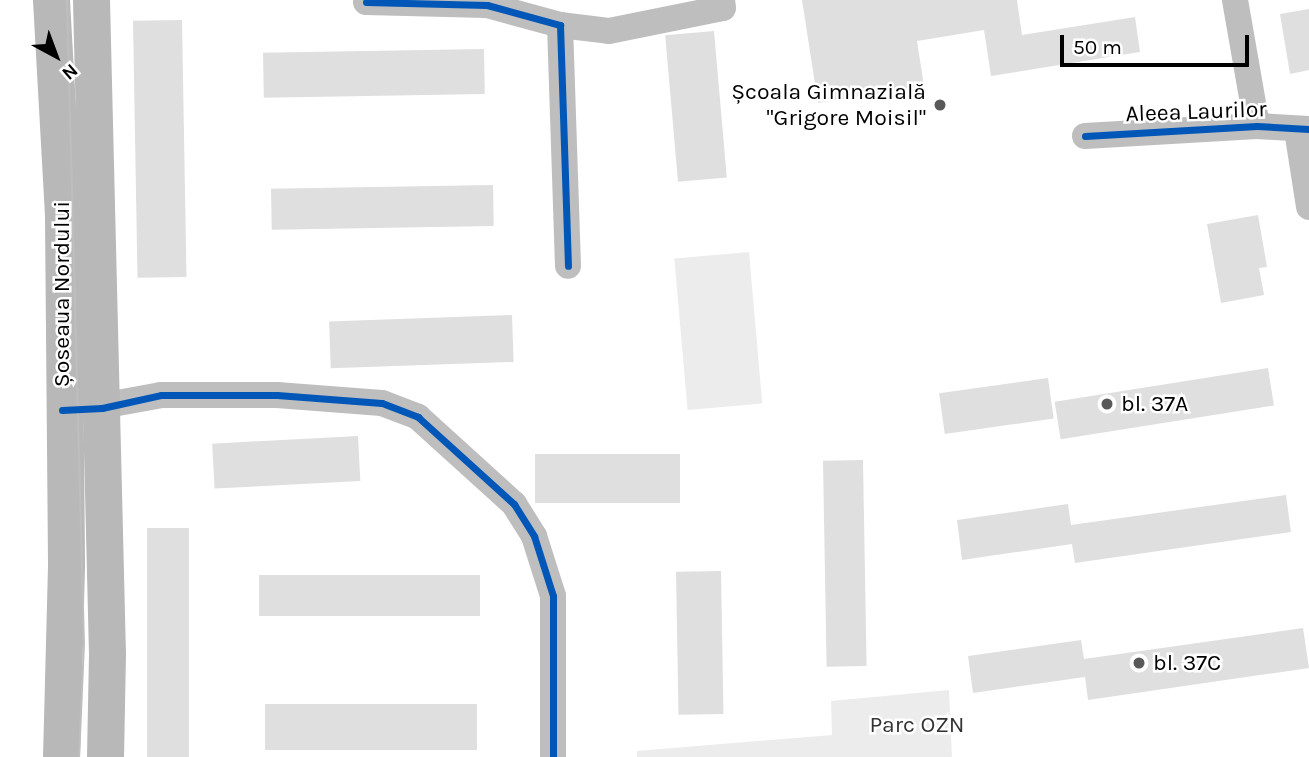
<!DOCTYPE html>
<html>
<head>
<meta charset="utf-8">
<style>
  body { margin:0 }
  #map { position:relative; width:1309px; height:757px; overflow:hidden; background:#fff; font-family:Karla,sans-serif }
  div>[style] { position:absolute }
  .green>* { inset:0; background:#ececec; transform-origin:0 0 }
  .building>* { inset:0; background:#dfdfdf; transform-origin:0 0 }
  .street>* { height:26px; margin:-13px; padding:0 13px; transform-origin:13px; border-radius:13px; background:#bebebe }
  .secondary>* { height:37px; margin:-18.5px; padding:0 18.5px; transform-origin:18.5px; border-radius:18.5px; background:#b8b8b8 }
  .tram>* { height:2px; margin:-1px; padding:0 1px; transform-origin:1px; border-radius:1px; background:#bebebe }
  .cycleway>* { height:7px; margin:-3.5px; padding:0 3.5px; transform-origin:3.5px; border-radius:3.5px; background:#0057b8 }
  .dots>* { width:19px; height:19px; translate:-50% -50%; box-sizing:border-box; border:4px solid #fff; border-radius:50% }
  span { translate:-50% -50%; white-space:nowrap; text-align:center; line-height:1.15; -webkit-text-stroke:5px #fff; paint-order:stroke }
  .poi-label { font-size:23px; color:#000 }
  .right { translate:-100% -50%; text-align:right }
  .left { translate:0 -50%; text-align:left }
  .street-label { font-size:23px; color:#000 }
  .park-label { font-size:23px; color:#333 }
  .north { position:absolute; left:21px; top:21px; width:70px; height:70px; -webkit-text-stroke:5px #fff; paint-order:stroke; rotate:139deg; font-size:19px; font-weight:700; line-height:28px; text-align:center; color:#000 }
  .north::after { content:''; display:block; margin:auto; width:24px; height:32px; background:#000; clip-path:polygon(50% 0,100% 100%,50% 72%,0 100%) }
  .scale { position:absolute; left:1060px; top:35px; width:189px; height:32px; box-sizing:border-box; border:4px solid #000; border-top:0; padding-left:9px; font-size:21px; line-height:24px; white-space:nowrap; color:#000; -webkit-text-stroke:5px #fff; paint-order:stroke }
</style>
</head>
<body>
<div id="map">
  <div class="green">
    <div style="left:749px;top:252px;width:152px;height:75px;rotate:85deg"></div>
    <div style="clip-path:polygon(949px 690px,952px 757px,637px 757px,637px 751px,832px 735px,831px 701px)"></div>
  </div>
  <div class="building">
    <div style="clip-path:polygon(802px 0,1017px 0,1022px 35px,1135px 17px,1140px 52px,991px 76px,984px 30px,917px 41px,924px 86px,818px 103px)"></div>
    <div style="clip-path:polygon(1309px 9px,1309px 70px,1290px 74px,1280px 14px)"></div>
    <div style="left:182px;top:20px;width:257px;height:49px;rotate:89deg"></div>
    <div style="left:714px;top:31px;width:147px;height:49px;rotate:85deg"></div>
    <div style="left:484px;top:49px;width:45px;height:221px;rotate:89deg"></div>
    <div style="left:493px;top:185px;width:41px;height:222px;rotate:89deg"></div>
    <div style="clip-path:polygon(1258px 215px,1267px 267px,1259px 268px,1264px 295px,1221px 303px,1207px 224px)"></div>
    <div style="left:512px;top:315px;width:47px;height:183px;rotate:88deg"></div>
    <div style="left:1268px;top:368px;width:38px;height:216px;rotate:81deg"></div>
    <div style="left:1048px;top:378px;width:41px;height:110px;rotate:82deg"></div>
    <div style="left:358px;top:436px;width:45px;height:146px;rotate:87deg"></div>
    <div style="left:680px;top:454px;width:49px;height:145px;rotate:90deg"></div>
    <div style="left:863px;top:460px;width:206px;height:40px;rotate:89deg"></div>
    <div style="clip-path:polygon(1286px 495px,1291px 532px,1075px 563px,1072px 544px,962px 560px,957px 520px,1068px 504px,1071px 525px)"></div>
    <div style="left:147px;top:528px;width:42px;height:229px"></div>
    <div style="left:721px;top:571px;width:143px;height:45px;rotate:89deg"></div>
    <div style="left:259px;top:575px;width:221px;height:41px"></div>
    <div style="clip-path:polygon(1303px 628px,1309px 668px,1088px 700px,1085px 677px,973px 693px,968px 656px,1081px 640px,1084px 659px)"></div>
    <div style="left:477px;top:704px;width:46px;height:212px;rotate:90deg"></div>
  </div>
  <div class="street">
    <div style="left:1235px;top:0;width:128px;rotate:80.1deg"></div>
    <div style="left:366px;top:2px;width:121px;rotate:1.4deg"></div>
    <div style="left:487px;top:5px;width:76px;rotate:15.3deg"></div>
    <div style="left:560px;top:25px;width:241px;rotate:88.1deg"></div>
    <div style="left:560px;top:25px;width:49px;rotate:7deg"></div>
    <div style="left:609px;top:31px;width:116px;rotate:-11.4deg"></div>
    <div style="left:723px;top:8px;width:8px;rotate:-97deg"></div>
    <div style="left:1297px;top:130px;width:78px;rotate:81.1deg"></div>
    <div style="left:1085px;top:136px;width:172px;rotate:-3.3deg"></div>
    <div style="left:1257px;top:126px;width:52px;rotate:3.3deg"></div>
    <div style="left:85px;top:409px;width:77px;rotate:-10.4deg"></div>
    <div style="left:161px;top:395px;width:116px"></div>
    <div style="left:277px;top:395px;width:105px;rotate:4.4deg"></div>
    <div style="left:382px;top:403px;width:39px;rotate:21deg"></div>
    <div style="left:418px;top:417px;width:130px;rotate:42.2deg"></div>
    <div style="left:514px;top:504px;width:38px;rotate:58deg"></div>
    <div style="left:534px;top:536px;width:63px;rotate:72.4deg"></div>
    <div style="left:553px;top:596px;width:161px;rotate:90deg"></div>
  </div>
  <div class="secondary">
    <div style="left:51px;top:0;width:217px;rotate:86.8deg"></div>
    <div style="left:63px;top:217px;width:349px;rotate:89.5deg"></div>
    <div style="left:66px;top:566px;width:191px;rotate:91.5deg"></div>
    <div style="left:91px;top:0;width:653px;rotate:88.6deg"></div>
    <div style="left:107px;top:653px;width:104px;rotate:91.1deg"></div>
  </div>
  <div class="tram">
    <div style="left:67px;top:0;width:644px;rotate:88.49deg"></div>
    <div style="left:84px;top:644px;width:113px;rotate:92.5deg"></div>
  </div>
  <div class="cycleway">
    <div style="left:366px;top:2px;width:121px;rotate:1.4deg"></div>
    <div style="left:487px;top:5px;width:76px;rotate:15.3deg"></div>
    <div style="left:560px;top:25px;width:241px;rotate:88.1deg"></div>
    <div style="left:1085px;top:136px;width:172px;rotate:-3.3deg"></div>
    <div style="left:1257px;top:126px;width:52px;rotate:3.3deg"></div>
    <div style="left:62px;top:410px;width:40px;rotate:-2.9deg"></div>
    <div style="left:102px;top:408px;width:60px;rotate:-12.4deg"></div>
    <div style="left:161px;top:395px;width:116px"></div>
    <div style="left:277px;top:395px;width:105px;rotate:4.4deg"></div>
    <div style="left:382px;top:403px;width:39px;rotate:21deg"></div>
    <div style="left:418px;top:417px;width:130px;rotate:42.2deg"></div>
    <div style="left:514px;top:504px;width:38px;rotate:58deg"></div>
    <div style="left:534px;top:536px;width:63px;rotate:72.4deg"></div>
    <div style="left:553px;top:596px;width:161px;rotate:90deg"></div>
  </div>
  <div class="dots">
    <div style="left:940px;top:105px;background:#595959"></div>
    <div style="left:1107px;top:404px;background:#595959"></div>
    <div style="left:1139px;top:663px;background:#595959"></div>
  </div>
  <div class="poi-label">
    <span class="right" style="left:926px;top:105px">Școala Gimnazială<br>"Grigore Moisil"</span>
    <span class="left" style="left:1121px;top:404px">bl. 37A</span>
    <span class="left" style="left:1153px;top:663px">bl. 37C</span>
  </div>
  <div class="street-label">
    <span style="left:1196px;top:112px;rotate:-2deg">Aleea Laurilor</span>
    <span style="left:62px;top:294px;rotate:-90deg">Șoseaua Nordului</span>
  </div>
  <div class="park-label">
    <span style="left:917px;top:725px">Parc OZN</span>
  </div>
  <div class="north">N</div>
  <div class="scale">50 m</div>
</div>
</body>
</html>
